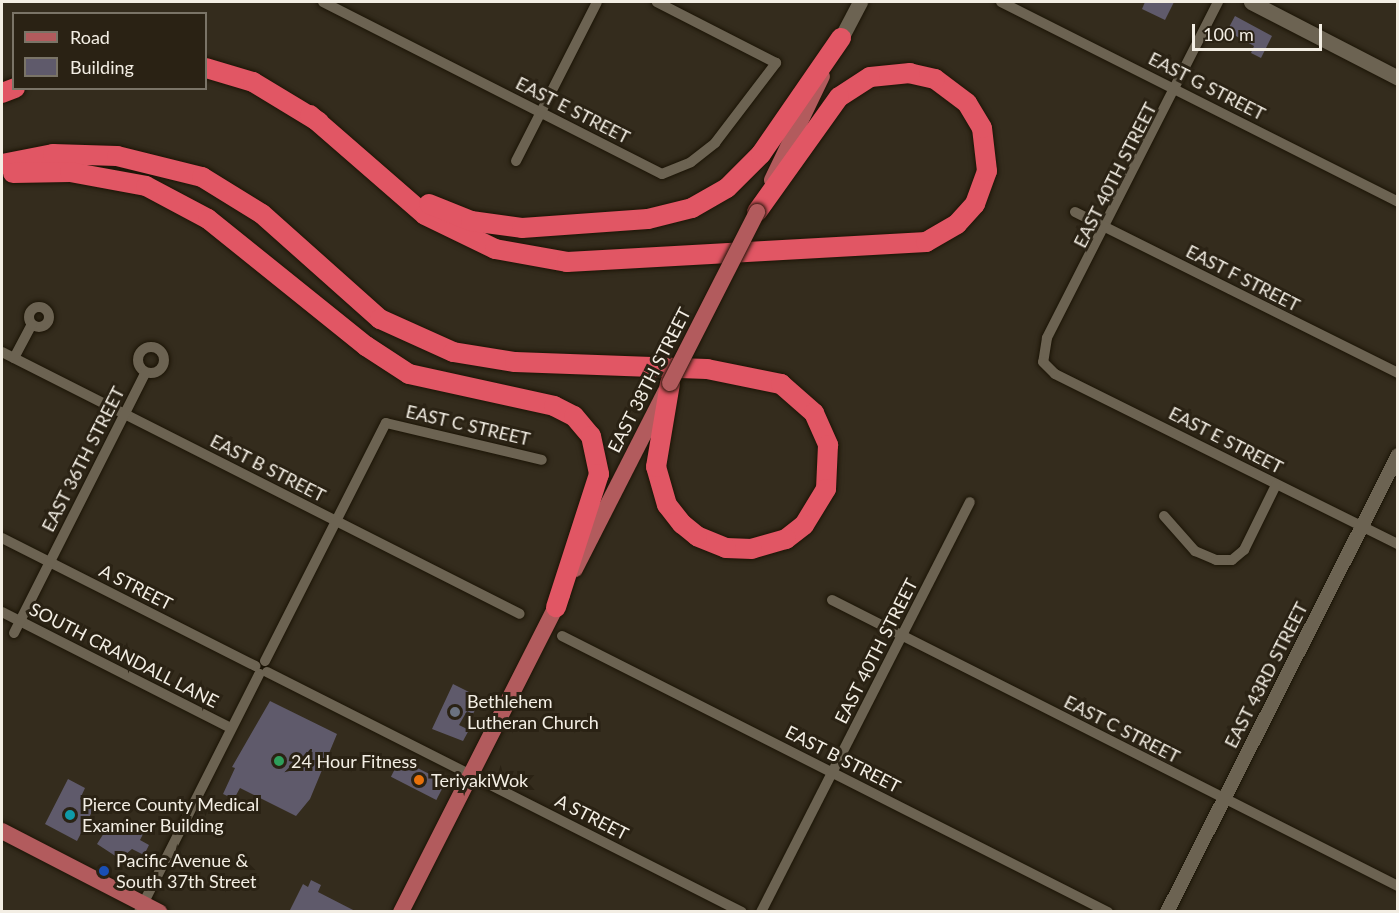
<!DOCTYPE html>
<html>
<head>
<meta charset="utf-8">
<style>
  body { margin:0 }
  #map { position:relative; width:1399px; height:913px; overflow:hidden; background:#342c1d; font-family:Lato,sans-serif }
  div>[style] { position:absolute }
  .building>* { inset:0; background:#5f5a6b; transform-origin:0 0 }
  .roads { filter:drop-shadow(0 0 2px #1b1406) drop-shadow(0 0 2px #1b1406) }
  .minor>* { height:10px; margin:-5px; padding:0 5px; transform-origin:5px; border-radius:5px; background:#6c6352 }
  .minor>.ring { margin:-5px; padding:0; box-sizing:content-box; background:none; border:10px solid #6c6352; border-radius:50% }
  .tertiary>* { height:14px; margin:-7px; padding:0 7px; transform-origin:7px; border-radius:7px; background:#6c6352 }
  .secondary>* { height:15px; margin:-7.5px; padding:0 7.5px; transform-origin:7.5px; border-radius:7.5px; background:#6c6352 }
  .primary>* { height:16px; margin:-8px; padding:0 8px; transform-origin:8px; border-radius:8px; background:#b25b5d }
  .motorway>* { height:20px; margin:-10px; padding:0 10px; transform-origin:10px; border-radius:10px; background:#e15664 }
  .bridges { filter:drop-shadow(0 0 2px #1b1406) drop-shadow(0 0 2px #1b1406) }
  .primary-bridge>* { height:16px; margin:-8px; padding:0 8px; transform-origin:8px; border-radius:8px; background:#b25b5d }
  .dots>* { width:16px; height:16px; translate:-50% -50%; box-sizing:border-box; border:3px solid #2a2214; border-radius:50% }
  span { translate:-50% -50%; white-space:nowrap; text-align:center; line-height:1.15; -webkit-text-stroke:6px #2a2214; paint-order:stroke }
  .street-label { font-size:18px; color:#f3eee4 }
  .poi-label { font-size:18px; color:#f3eee4 }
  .left { translate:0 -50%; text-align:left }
  .frame { position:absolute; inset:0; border:3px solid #f3eee4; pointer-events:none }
  .legend { position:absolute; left:12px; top:12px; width:195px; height:78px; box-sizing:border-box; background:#2a2214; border:2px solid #7a7467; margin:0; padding:8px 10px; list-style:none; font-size:18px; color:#f3eee4 }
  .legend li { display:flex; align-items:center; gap:12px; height:30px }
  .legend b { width:30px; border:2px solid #7a7467 }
  .scale { position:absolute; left:1192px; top:24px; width:130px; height:27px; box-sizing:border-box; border:3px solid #f3eee4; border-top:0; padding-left:8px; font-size:18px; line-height:21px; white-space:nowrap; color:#f3eee4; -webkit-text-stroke:4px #2a2214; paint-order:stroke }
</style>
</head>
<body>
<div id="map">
  <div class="building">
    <div style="clip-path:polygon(1145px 2px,1174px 2px,1165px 20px,1142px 9px)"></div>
    <div style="clip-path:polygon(1235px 16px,1272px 36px,1261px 58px,1251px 53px,1254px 46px,1227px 31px)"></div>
    <div style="clip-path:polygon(453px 684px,481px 698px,473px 714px,467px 711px,459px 725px,469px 730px,463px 741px,432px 729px)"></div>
    <div style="clip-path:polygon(270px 701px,337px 734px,310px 799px,296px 816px,240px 788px,234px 799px,223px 794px,235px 768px,232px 767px)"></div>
    <div style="left:400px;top:759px;width:51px;height:20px;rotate:27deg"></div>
    <div style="clip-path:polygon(68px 779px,85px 788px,80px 799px,95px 806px,77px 841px,45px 824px)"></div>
    <div style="clip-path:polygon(121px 821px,134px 828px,138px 821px,147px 826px,140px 840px,149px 845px,144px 855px,132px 849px,120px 859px,97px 844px,111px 822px,119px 826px)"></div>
    <div style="clip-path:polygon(311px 880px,321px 885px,318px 892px,357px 912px,289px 912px,303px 884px,308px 887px)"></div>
  </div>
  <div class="roads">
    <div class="minor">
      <div style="left:323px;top:2px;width:380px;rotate:26.9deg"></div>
      <div style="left:662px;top:174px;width:31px;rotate:-22deg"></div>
      <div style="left:691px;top:162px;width:31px;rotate:-38deg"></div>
      <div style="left:715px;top:143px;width:101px;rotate:-52.7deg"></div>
      <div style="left:776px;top:63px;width:134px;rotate:-152.9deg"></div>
      <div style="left:1001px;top:2px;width:445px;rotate:26.7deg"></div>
      <div style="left:1218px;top:2px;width:377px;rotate:117deg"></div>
      <div style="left:1047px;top:338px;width:24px;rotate:99deg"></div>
      <div style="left:1043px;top:362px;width:17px;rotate:45deg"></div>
      <div style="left:1055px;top:374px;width:383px;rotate:26.4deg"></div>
      <div style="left:516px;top:161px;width:178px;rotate:-63deg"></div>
      <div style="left:1075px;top:212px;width:361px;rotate:26.5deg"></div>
      <div class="ring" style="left:29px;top:307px;width:10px;height:10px"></div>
      <div class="ring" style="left:138px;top:347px;width:16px;height:16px"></div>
      <div style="left:2px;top:352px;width:580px;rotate:26.83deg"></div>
      <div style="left:14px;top:358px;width:38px;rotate:-62deg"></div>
      <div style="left:1164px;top:516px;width:47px;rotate:48.5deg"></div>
      <div style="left:1195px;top:551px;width:23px;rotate:23deg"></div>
      <div style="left:1216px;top:560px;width:16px"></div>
      <div style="left:1232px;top:560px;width:16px;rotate:-40deg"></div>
      <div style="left:1244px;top:550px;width:72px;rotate:-63.8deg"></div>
      <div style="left:2px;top:538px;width:284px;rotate:26.8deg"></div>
      <div style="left:832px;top:600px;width:634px;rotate:26.81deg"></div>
      <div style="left:2px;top:612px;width:257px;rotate:26.9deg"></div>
      <div style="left:14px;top:633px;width:292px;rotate:-63.2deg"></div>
      <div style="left:562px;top:636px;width:612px;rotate:26.82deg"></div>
      <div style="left:265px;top:661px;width:267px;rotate:-63.1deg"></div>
      <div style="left:386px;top:423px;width:160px;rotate:13.3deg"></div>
      <div style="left:267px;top:672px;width:532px;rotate:26.81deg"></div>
      <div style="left:139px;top:912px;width:267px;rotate:-63.2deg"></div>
      <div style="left:761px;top:912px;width:460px;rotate:-63deg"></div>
    </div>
    <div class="tertiary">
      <div style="left:1167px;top:912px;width:512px;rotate:-63.18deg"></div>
    </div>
    <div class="secondary">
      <div style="left:1251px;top:2px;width:165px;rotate:27.3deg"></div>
      <div style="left:841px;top:38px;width:41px;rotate:-62.2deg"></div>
    </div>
    <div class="primary">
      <div style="left:772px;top:180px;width:115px;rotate:-64.3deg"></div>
      <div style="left:575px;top:569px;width:199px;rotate:-63deg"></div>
      <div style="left:2px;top:831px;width:177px;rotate:27.3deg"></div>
      <div style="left:401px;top:912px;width:356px;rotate:-63.1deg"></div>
    </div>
    <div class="motorway">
      <div style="left:206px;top:68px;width:49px;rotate:16.6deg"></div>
      <div style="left:253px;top:82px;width:77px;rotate:31.2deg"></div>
      <div style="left:2px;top:93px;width:14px;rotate:-21deg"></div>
      <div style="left:310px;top:115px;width:152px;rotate:41deg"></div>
      <div style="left:425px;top:215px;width:78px;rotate:25.9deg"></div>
      <div style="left:495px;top:249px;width:73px;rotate:10.2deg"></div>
      <div style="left:567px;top:262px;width:360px;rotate:-3.2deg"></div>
      <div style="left:926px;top:242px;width:36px;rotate:-30deg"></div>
      <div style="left:957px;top:224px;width:27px;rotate:-48deg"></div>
      <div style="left:975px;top:204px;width:35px;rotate:-70deg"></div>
      <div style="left:987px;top:171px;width:43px;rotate:-96.6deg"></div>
      <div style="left:982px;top:128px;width:29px;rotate:-121deg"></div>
      <div style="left:967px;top:103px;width:40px;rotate:-143deg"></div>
      <div style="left:935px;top:79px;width:26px;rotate:-167deg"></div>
      <div style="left:910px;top:73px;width:40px;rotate:174.3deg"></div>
      <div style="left:870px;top:77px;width:37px;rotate:147deg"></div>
      <div style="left:839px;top:97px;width:141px;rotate:125.5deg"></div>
      <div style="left:2px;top:164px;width:52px;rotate:-11.1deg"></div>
      <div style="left:53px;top:154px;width:64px;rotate:1.8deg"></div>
      <div style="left:117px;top:156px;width:88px;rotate:13.9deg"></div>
      <div style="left:202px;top:177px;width:70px;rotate:31.7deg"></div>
      <div style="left:262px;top:214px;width:158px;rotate:41.7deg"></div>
      <div style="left:380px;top:319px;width:80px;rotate:24.3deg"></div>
      <div style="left:453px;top:352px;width:63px;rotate:9.2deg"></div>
      <div style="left:515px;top:362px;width:192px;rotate:2.1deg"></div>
      <div style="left:707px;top:369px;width:76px;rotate:11.5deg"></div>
      <div style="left:781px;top:384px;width:44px;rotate:41.3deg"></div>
      <div style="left:814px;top:413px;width:35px;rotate:66deg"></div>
      <div style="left:828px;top:445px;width:44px;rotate:92.6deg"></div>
      <div style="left:826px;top:489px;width:42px;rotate:121.4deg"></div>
      <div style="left:804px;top:525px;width:23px;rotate:142deg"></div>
      <div style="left:786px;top:539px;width:35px;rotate:164deg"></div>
      <div style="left:752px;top:549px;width:26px;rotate:-178deg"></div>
      <div style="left:726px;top:548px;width:31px;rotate:-158deg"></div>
      <div style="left:697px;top:536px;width:19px;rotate:-141deg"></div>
      <div style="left:682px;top:524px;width:24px;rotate:-128deg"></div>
      <div style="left:667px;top:505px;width:40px;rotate:-106deg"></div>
      <div style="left:656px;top:467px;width:85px;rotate:-80.5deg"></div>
      <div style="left:13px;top:173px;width:57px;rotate:-1deg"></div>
      <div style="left:70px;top:172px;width:77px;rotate:10.4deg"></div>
      <div style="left:146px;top:186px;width:70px;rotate:28deg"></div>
      <div style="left:208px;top:219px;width:203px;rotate:38.8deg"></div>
      <div style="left:366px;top:346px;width:51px;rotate:33.1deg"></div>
      <div style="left:409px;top:374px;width:148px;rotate:12.4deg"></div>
      <div style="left:554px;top:406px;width:22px;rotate:27deg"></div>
      <div style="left:574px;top:416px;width:26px;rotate:50deg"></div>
      <div style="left:591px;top:436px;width:39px;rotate:78deg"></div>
      <div style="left:599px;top:474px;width:140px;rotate:107.9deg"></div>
      <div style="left:429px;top:204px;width:45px;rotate:22deg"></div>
      <div style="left:471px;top:221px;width:51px;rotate:7.8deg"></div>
      <div style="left:522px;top:228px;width:126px;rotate:-4.1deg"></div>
      <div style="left:648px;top:219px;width:45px;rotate:-14deg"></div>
      <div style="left:692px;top:208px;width:40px;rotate:-29.7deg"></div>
      <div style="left:727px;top:188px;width:48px;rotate:-45deg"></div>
      <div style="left:761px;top:154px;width:141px;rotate:-55.4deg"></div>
    </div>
  </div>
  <div class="bridges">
    <div class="primary-bridge">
      <div style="left:670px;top:383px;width:192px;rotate:-63deg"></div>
    </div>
  </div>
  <div class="dots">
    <div style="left:455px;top:712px;background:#6b7280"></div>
    <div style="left:279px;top:761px;background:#2e9e5b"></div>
    <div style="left:419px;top:780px;background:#e8710a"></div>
    <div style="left:70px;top:815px;background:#0f9aa8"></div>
    <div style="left:104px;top:871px;background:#1a4fb4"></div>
  </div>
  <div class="street-label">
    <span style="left:1207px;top:86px;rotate:27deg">EAST G STREET</span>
    <span style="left:573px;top:110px;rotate:27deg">EAST E STREET</span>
    <span style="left:1115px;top:175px;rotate:-63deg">EAST 40TH STREET</span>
    <span style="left:1243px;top:278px;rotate:27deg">EAST F STREET</span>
    <span style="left:649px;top:380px;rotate:-63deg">EAST 38TH STREET</span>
    <span style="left:468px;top:425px;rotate:13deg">EAST C STREET</span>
    <span style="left:1226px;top:440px;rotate:27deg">EAST E STREET</span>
    <span style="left:83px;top:459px;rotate:-63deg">EAST 36TH STREET</span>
    <span style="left:268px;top:468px;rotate:27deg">EAST B STREET</span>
    <span style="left:136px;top:587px;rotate:27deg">A STREET</span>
    <span style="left:876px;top:651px;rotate:-63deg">EAST 40TH STREET</span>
    <span style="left:124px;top:655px;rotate:27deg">SOUTH CRANDALL LANE</span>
    <span style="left:1266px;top:675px;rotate:-63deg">EAST 43RD STREET</span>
    <span style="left:1122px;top:729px;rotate:27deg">EAST C STREET</span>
    <span style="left:843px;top:759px;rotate:27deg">EAST B STREET</span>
    <span style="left:592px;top:817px;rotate:27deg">A STREET</span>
  </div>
  <div class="poi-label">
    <span class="left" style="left:467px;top:712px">Bethlehem<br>Lutheran Church</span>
    <span class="left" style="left:291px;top:761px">24 Hour Fitness</span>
    <span class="left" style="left:431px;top:780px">TeriyakiWok</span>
    <span class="left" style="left:82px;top:815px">Pierce County Medical<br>Examiner Building</span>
    <span class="left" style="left:116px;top:871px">Pacific Avenue &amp;<br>South 37th Street</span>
  </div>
  <div class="frame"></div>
  <ul class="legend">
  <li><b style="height:8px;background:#b25b5d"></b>Road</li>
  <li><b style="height:16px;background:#5f5a6b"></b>Building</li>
  </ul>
  <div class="scale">100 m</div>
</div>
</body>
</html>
